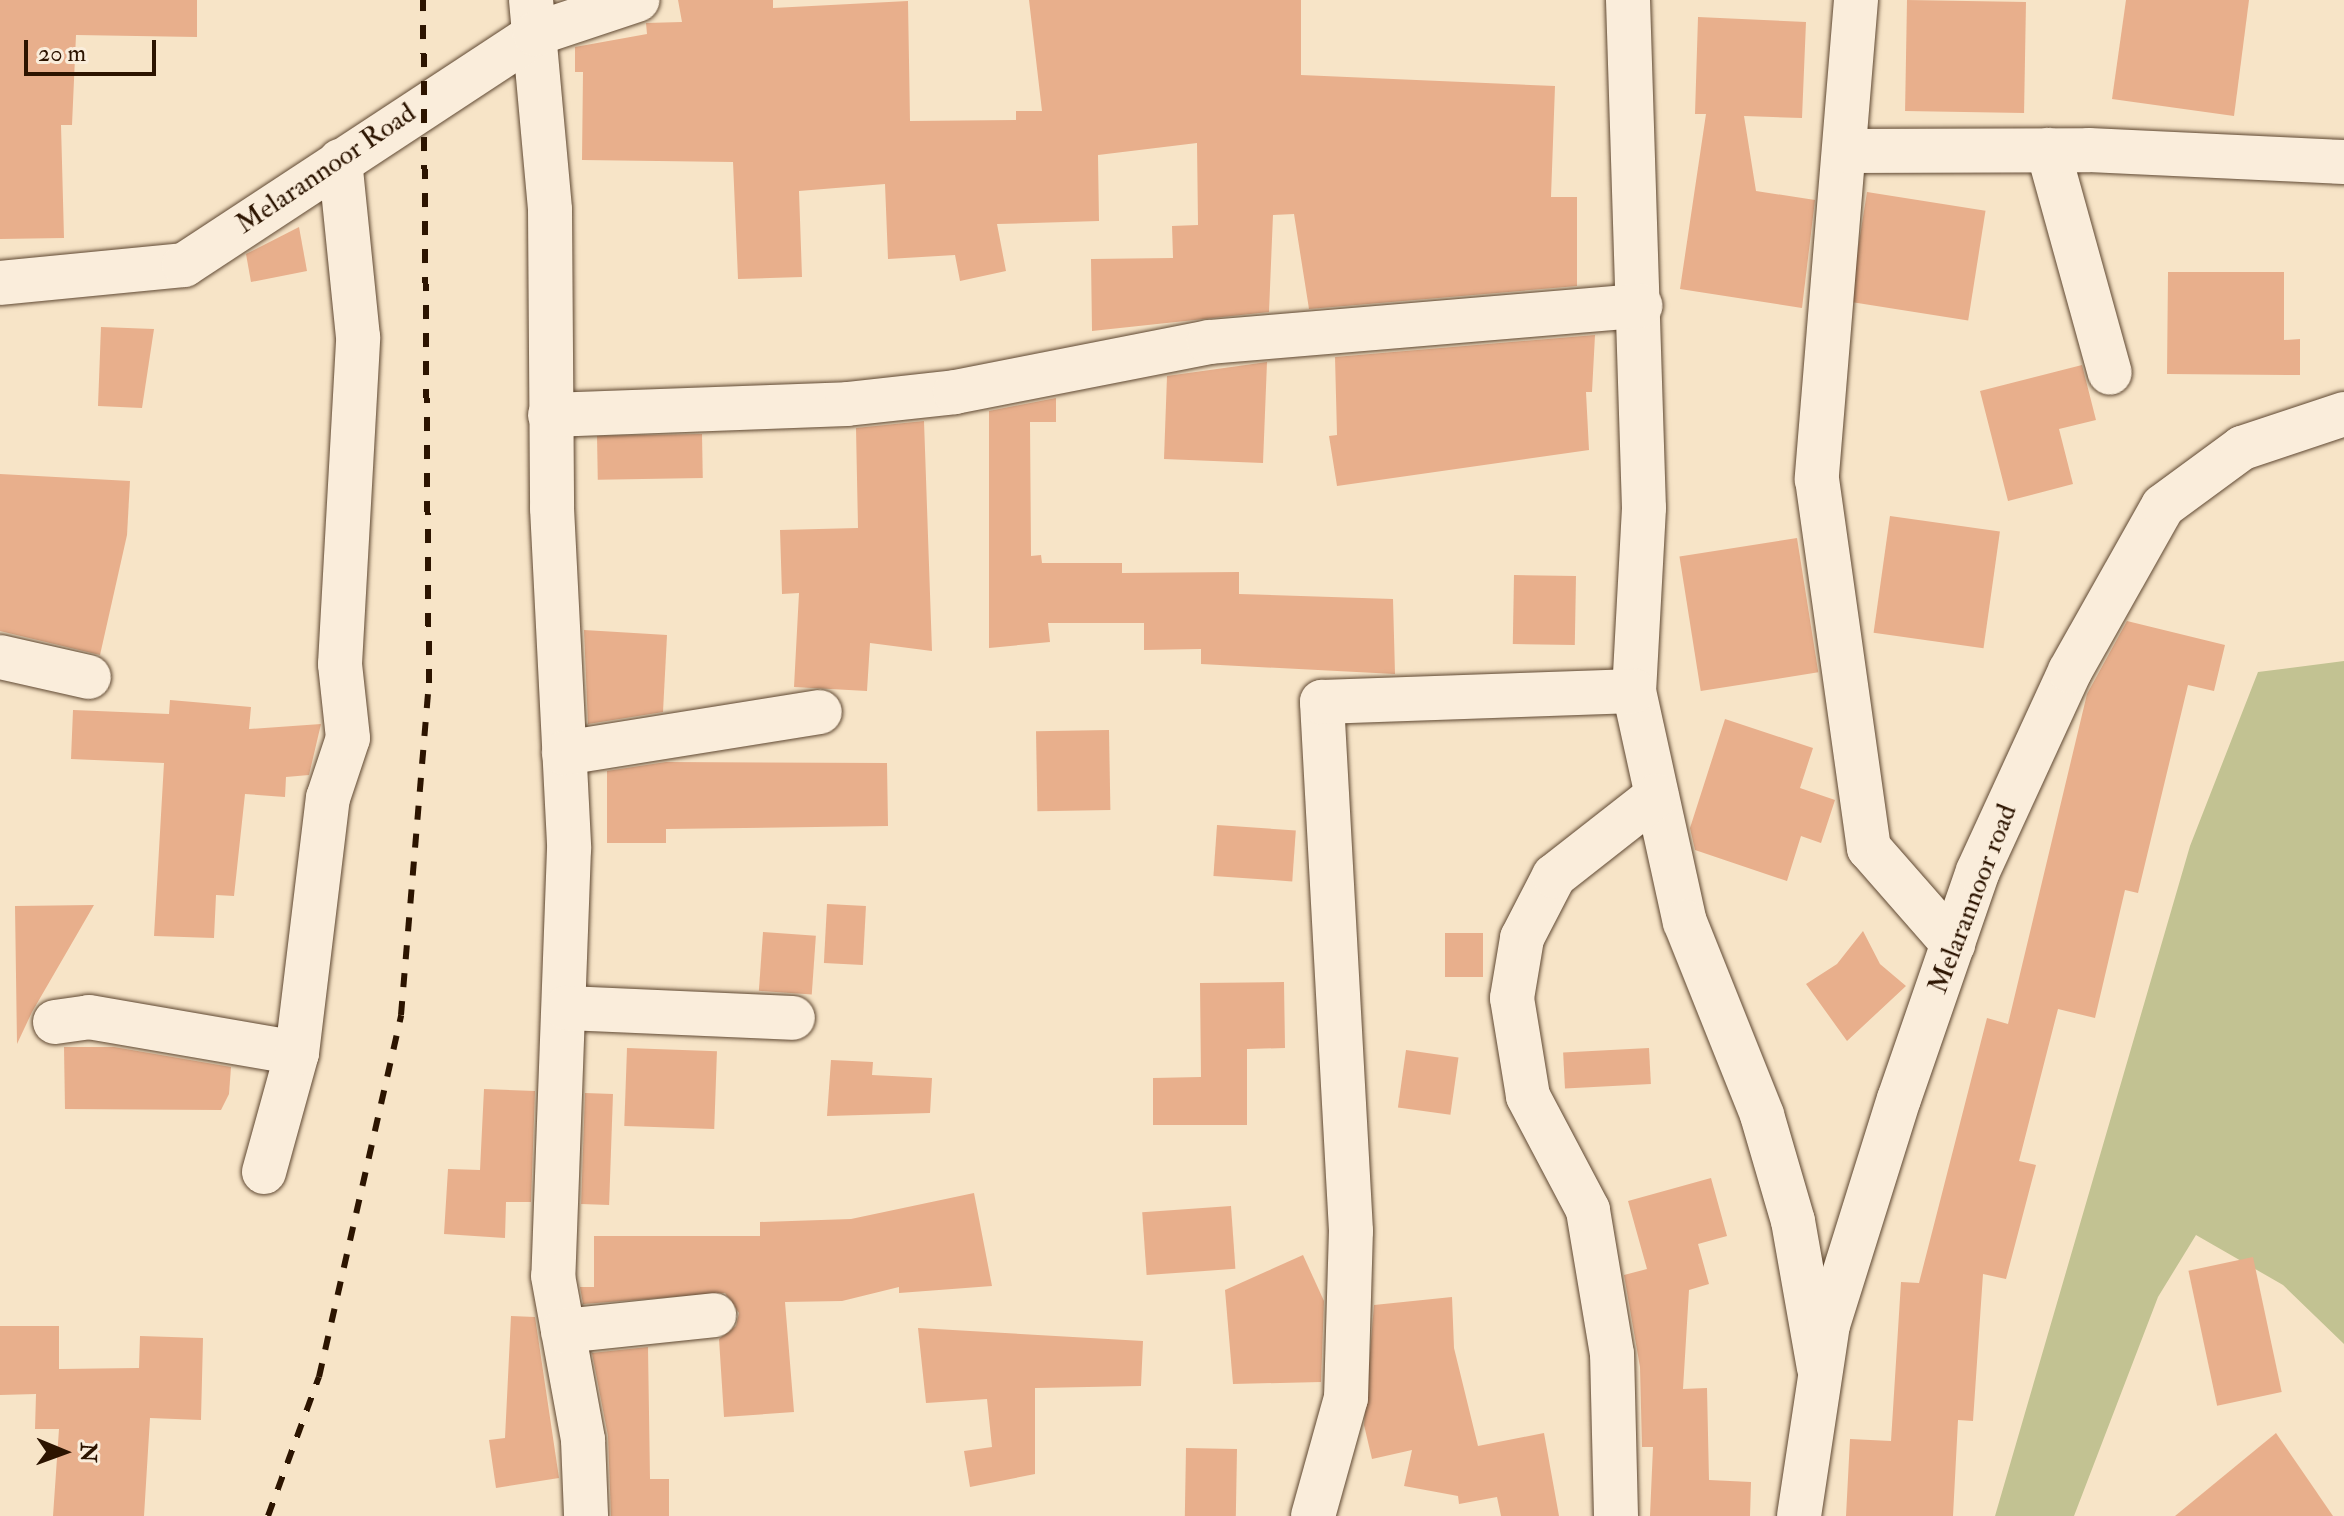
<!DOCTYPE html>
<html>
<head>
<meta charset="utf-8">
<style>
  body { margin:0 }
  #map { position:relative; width:2344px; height:1516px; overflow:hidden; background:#f7e4c7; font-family:"IM FELL Double Pica",serif }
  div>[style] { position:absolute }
  .green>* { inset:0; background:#c2c292 }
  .building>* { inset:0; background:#e8af8c; transform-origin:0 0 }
  .roads { filter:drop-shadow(0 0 2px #5f4832) drop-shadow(0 0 2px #5f4832) }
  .minor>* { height:44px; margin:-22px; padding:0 22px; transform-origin:22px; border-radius:22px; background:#faeddb }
  .rail>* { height:6px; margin-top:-3px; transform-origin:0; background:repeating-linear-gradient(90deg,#2c1400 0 14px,transparent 0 28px) }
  span { translate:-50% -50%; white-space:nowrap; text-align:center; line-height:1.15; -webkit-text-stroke:6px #faeddb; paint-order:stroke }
  .street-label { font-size:28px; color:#2c1400 }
  .north { position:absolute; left:24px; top:1412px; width:80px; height:80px; -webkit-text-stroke:6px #faeddb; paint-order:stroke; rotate:91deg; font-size:22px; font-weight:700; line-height:32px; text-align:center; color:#2c1400 }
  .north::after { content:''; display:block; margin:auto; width:28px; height:36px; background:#2c1400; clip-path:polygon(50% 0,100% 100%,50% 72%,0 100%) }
  .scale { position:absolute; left:24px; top:40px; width:132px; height:36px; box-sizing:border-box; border:4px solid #2c1400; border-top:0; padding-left:10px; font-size:24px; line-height:28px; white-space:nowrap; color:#2c1400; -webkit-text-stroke:6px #faeddb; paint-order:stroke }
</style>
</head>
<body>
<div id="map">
  <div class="green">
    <div style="clip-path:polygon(2344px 661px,2344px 1344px,2283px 1285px,2196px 1235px,2158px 1297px,2074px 1516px,1995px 1516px,2190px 846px,2258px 672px)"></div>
  </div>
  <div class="building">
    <div style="clip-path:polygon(0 0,197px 0,197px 37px,76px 35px,72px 125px,61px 125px,64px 238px,0 239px)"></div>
    <div style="clip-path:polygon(678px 0,773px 0,773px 8px,908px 1px,910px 121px,1016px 120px,1016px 111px,1042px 111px,1029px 0,1301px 0,1301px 75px,1555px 86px,1551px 197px,1577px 197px,1577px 286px,1309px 309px,1294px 214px,1273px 215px,1269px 312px,1092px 331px,1091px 259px,1173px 258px,1172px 226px,1198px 225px,1197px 143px,1098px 155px,1099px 221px,997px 224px,1006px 271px,960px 281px,955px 255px,888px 259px,885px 184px,799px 191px,802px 277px,738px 279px,733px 162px,582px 160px,583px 72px,575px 72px,575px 47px,647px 34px,646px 23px,682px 22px)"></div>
    <div style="left:1907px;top:0;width:119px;height:111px;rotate:1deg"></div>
    <div style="clip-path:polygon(2126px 0,2249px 0,2234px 116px,2112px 99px)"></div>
    <div style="clip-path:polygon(1698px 17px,1806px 22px,1802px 118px,1744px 116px,1756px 191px,1815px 200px,1802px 308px,1680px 289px,1706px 114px,1695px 114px)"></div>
    <div style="left:1867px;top:192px;width:120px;height:111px;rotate:9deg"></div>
    <div style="clip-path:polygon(299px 227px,307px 271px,251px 282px,246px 254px)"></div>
    <div style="clip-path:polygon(2168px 272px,2284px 272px,2284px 340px,2300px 339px,2300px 375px,2167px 374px)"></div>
    <div style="clip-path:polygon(101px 327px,154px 329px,142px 408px,98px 406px)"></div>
    <div style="clip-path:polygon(1595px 335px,1592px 392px,1586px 392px,1589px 450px,1337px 486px,1329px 436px,1337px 435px,1335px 357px)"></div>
    <div style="clip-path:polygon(1267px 362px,1263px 463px,1164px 459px,1167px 376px)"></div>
    <div style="clip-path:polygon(2082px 365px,2096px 420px,2059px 429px,2073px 484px,2008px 501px,1980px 391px)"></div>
    <div style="clip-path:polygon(1056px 398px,1056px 422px,1030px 422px,1031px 556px,1041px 555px,1042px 563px,1122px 563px,1122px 573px,1239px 572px,1239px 594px,1393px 599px,1395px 674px,1201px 664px,1201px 649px,1144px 650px,1144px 623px,1048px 623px,1050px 642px,989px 648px,989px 411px)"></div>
    <div style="clip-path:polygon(924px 421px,932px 651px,870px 643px,867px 691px,794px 687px,799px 593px,782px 594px,780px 530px,858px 528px,856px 428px)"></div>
    <div style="left:702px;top:434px;width:44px;height:105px;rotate:89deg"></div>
    <div style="clip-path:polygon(0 474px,130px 481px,127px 535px,100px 655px,0 631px)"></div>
    <div style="left:1890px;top:516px;width:111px;height:118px;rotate:8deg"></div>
    <div style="left:1797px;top:538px;width:136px;height:119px;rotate:81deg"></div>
    <div style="left:1514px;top:575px;width:62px;height:69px;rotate:1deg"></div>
    <div style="clip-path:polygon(2127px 621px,2225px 645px,2214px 691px,2188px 685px,2138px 893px,2125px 890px,2095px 1018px,2058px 1009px,2019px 1161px,2036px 1165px,2006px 1279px,1983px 1274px,1973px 1421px,1958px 1420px,1953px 1516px,1846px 1516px,1850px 1439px,1891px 1441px,1901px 1282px,1919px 1283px,1987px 1018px,2008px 1024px,2087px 694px)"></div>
    <div style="clip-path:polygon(584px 630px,667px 635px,663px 712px,588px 724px)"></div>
    <div style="clip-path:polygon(170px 700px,251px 707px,249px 729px,321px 724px,309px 775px,286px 777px,285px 797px,245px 794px,234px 896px,216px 895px,214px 938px,154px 936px,164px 763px,71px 759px,73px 710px,169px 714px)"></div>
    <div style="clip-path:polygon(1725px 719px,1813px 748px,1800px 788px,1835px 800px,1821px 843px,1801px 836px,1787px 881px,1695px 850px,1690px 828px)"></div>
    <div style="left:1109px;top:730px;width:80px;height:73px;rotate:89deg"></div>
    <div style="clip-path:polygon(666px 762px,887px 763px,888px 826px,666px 829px,666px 843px,607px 843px,607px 771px)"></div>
    <div style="left:1217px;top:825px;width:79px;height:51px;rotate:4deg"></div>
    <div style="left:827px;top:904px;width:39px;height:59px;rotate:3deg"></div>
    <div style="clip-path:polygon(94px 905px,32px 1012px,17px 1044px,15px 906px)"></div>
    <div style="clip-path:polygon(1863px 931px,1880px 964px,1906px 986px,1847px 1041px,1806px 984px,1837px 964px)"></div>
    <div style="left:763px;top:932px;width:53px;height:59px;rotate:4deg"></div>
    <div style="left:1445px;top:933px;width:38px;height:44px"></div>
    <div style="clip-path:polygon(1284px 982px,1285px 1048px,1247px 1049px,1247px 1125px,1153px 1125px,1153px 1078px,1201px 1077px,1200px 983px)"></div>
    <div style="clip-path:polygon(64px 1047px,114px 1047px,231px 1067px,229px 1094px,221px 1110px,65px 1109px)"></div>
    <div style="left:627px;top:1048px;width:90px;height:78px;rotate:2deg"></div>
    <div style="left:1649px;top:1048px;width:36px;height:86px;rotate:87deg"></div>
    <div style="left:1406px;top:1050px;width:53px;height:58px;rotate:8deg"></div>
    <div style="clip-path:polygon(831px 1060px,873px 1062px,872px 1075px,932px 1078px,930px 1113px,827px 1116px)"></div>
    <div style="clip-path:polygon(484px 1089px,535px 1091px,531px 1202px,506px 1202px,505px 1238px,444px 1234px,448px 1169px,480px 1170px)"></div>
    <div style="left:585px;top:1093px;width:28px;height:111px;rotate:2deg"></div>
    <div style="clip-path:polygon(1711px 1178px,1727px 1236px,1698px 1244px,1709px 1284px,1689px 1290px,1683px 1389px,1707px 1388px,1709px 1480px,1751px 1482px,1750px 1516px,1650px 1516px,1653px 1447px,1642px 1447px,1640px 1367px,1624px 1275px,1647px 1269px,1628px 1201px)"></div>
    <div style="clip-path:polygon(974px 1193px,992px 1286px,899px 1293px,899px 1287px,842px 1301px,785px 1302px,794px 1412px,724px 1417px,719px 1339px,736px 1326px,739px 1313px,725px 1293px,583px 1304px,580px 1287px,594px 1287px,594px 1236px,760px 1236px,760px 1222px,851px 1219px)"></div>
    <div style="left:1231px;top:1206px;width:63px;height:89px;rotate:86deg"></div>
    <div style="clip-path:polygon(1303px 1255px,1324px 1301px,1321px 1382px,1233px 1384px,1225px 1290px)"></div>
    <div style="left:2253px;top:1257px;width:138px;height:66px;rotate:78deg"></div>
    <div style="clip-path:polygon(1452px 1297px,1454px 1348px,1478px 1446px,1544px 1433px,1559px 1516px,1501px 1516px,1497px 1497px,1459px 1504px,1458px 1496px,1404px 1486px,1412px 1450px,1372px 1459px,1364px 1425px,1374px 1305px)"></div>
    <div style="clip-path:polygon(511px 1316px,535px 1317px,559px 1478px,496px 1488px,489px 1440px,505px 1438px)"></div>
    <div style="clip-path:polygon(0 1326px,59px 1326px,59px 1369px,139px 1368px,140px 1336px,203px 1338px,201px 1420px,150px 1418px,144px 1516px,53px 1516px,59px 1429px,35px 1429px,36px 1394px,0 1395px)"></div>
    <div style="clip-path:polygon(918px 1328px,1143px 1341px,1141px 1386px,1035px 1388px,1035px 1474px,970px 1487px,964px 1451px,992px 1447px,987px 1399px,926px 1403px)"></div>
    <div style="clip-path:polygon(648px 1347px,650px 1479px,669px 1479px,669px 1516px,611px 1516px,608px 1436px,592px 1353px)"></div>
    <div style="clip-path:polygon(2276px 1433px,2333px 1516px,2175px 1516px)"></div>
    <div style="left:1186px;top:1448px;width:51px;height:68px;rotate:1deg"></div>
  </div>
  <div class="roads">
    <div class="minor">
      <div style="left:531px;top:0;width:211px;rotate:84.8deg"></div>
      <div style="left:550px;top:210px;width:298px;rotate:89.6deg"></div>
      <div style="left:552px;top:508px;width:341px;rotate:87.1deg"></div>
      <div style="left:569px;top:849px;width:427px;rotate:92.1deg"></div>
      <div style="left:553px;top:1276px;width:167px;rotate:79.6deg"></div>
      <div style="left:583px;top:1440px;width:76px;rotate:87.7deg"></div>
      <div style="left:1628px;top:0;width:508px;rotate:88.2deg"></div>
      <div style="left:1644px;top:508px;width:183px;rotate:93.1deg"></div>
      <div style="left:1634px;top:691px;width:237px;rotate:77.6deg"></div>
      <div style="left:1685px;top:922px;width:208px;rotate:68.2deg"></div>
      <div style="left:1762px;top:1115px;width:110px;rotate:73.7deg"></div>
      <div style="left:1793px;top:1221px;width:149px;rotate:80deg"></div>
      <div style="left:1856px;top:0;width:481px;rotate:94.7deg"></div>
      <div style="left:1817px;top:479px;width:373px;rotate:82deg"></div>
      <div style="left:1869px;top:848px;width:128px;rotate:48.8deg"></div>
      <div style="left:2048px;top:150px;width:231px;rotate:74.5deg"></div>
      <div style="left:1844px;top:151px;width:245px;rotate:-0.2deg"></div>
      <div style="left:2089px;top:150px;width:255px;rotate:2.7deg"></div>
      <div style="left:0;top:283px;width:185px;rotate:-5.6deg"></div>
      <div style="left:184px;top:265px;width:420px;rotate:-33.3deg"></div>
      <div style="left:535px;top:34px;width:108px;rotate:-18.4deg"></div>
      <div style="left:550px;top:415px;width:297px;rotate:-2.1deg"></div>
      <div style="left:847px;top:404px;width:109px;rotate:-6.3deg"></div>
      <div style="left:955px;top:392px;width:259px;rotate:-11.1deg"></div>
      <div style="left:1209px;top:342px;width:433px;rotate:-4.8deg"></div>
      <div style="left:0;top:657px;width:91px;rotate:12.7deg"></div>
      <div style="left:564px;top:753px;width:259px;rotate:-9.1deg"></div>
      <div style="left:566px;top:1008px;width:227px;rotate:2.5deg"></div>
      <div style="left:55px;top:1022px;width:34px;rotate:-8deg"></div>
      <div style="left:89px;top:1017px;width:211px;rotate:9.8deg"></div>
      <div style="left:264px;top:1172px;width:123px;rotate:-74.5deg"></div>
      <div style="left:297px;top:1053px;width:257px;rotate:-83.1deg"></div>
      <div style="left:328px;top:798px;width:63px;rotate:-71.6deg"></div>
      <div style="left:348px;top:738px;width:74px;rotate:-96.2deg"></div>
      <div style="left:340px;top:664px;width:327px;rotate:-86.8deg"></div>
      <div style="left:358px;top:337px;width:177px;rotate:-95.8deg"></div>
      <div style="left:563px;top:1331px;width:152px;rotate:-6deg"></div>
      <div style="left:1313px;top:1516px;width:123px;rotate:-74.4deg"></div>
      <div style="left:1346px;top:1398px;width:167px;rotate:-88.3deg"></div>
      <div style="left:1351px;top:1231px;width:530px;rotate:-93.14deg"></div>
      <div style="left:1322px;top:702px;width:312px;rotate:-2deg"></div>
      <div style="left:1616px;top:1516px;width:162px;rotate:-91.4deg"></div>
      <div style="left:1612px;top:1354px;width:146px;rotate:-99.5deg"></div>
      <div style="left:1588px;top:1210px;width:129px;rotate:-117.8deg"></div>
      <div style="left:1528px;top:1096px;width:99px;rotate:-99.3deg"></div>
      <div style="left:1512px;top:998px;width:61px;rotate:-80.5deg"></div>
      <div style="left:1522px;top:938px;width:70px;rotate:-62.7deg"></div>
      <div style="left:1554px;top:876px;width:130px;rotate:-38.1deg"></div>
      <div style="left:1799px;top:1516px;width:193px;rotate:-81.4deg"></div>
      <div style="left:1828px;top:1325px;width:237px;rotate:-72.6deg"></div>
      <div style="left:1899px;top:1099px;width:241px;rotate:-70.9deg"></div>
      <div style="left:1978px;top:871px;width:220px;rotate:-65.3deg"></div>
      <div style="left:2070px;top:671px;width:189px;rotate:-60.6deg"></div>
      <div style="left:2163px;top:506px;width:98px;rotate:-36.3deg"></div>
      <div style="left:2242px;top:448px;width:108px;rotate:-18.4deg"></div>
    </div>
  </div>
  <div class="rail">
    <div style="left:268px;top:1516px;width:148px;rotate:-69.9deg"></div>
    <div style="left:319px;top:1377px;width:371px;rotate:-77.2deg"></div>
    <div style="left:401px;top:1015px;width:333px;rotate:-85.2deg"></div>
    <div style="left:429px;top:683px;width:683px;rotate:-90.5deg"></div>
  </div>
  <div class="street-label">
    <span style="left:326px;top:169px;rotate:-34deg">Melarannoor Road</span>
    <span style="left:1973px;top:899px;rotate:-69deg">Melarannoor road</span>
  </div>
  <div class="north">N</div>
  <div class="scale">20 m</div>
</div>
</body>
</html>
